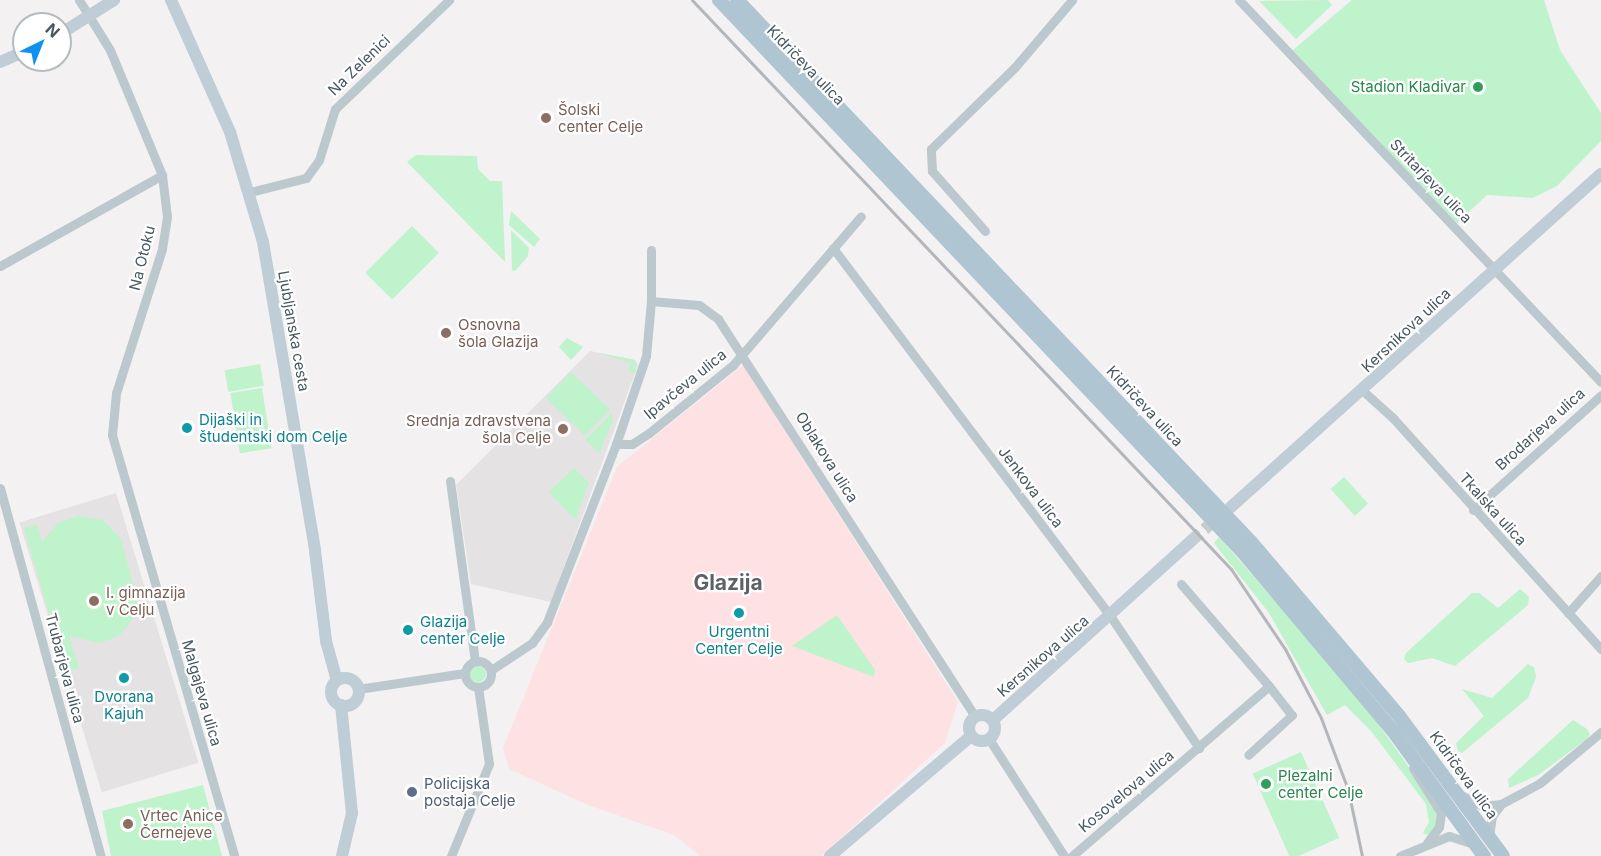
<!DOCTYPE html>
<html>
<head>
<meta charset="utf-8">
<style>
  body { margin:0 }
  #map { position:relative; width:1601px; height:856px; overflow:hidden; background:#f3f1f1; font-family:Inter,sans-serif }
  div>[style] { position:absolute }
  .education>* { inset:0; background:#e4e2e3; transform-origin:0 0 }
  .medical>* { inset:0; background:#fde1e3 }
  .green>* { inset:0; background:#bef3cb; transform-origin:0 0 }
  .round { border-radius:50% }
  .secondary-tunnel>* { height:12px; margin-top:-6px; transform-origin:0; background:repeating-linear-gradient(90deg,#c8cbcd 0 12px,transparent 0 18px) }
  .street>* { height:9px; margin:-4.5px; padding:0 4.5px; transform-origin:4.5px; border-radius:4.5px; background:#bbc8ce }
  .street>.ring { margin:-4.5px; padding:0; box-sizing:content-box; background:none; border:9px solid #bbc8ce; border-radius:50% }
  .secondary>* { height:12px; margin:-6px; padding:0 6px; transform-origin:6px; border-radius:6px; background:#becdd6 }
  .secondary>.ring { margin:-6px; padding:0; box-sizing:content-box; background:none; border:12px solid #becdd6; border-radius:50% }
  .primary>* { height:14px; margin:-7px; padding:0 7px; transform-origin:7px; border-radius:7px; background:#afc5d1 }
  .rail>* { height:3px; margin:-1.5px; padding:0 1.5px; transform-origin:1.5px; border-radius:1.5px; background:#b3b7bc }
  .dots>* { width:16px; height:16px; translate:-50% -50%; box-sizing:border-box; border:3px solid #fff; border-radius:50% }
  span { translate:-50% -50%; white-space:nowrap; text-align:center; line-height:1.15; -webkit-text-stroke:4.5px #fff; paint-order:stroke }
  .street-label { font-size:15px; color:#475860 }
  .leisure-label { font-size:15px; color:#27864d }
  .right { translate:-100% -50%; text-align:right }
  .left { translate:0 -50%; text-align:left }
  .education-label { font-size:15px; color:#785e54 }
  .culture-label { font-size:15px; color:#0d838f }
  .service-label { font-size:15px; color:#4e5e75 }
  .district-label { font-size:21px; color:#5d6266; font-weight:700 }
  .north { position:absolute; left:12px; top:12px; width:60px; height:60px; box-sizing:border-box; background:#fff; border:2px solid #b5bcbf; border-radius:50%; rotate:43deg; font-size:16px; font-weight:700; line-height:24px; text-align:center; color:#475860 }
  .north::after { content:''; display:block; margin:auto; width:21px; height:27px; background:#0e91f1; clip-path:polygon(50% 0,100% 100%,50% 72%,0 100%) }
</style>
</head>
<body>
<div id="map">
  <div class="education">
    <div style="clip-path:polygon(590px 351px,635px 360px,638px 365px,551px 602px,471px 584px,456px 485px)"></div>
    <div style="left:116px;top:493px;width:282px;height:101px;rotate:73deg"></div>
  </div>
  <div class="medical">
    <div style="clip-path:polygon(743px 365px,958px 702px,945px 743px,821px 856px,700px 856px,674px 835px,588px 805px,509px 769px,503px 748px,617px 467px)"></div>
  </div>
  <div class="green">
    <div style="clip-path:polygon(1328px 0,1332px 5px,1296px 39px,1259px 1px)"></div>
    <div style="clip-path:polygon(1352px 0,1544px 0,1560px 50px,1601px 113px,1601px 141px,1557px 186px,1533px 198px,1487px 195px,1456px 224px,1293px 50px)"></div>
    <div style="clip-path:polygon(416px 155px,477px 156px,478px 169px,490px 181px,502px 181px,505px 262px,407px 162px)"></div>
    <div style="clip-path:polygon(511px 211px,540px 239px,534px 247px,509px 225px)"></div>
    <div style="left:412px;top:226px;width:38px;height:66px;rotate:45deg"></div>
    <div style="clip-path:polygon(511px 230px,529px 248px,528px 256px,515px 271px,512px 270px)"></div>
    <div style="clip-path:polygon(567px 338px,583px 347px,571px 360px,559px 347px)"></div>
    <div style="clip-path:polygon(599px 353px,635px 360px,636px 373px,629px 371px,630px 363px)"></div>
    <div style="left:260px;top:364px;width:22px;height:36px;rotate:80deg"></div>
    <div style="left:571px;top:372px;width:54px;height:36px;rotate:44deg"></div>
    <div style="left:262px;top:388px;width:61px;height:32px;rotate:81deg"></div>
    <div style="clip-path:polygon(612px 413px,613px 421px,599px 453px,585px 440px)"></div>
    <div style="clip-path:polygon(574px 468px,589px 483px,575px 520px,549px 492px)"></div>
    <div style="left:1344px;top:477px;width:36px;height:18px;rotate:48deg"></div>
    <div style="clip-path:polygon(79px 516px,103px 520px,121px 539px,138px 603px,131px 621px,119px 636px,100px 643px,69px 636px,79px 668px,66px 672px,24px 528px,37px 525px,42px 542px,59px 522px)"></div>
    <div style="clip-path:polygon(1219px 537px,1358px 696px,1434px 802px,1438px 822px,1429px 836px,1423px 833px,1429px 822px,1426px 804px,1371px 731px,1345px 705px,1327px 715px,1269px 613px,1214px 543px)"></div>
    <div style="clip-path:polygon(1520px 589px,1529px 597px,1528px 605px,1455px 666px,1432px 658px,1408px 663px,1404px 659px,1406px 653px,1472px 593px,1479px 593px,1498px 608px)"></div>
    <div style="clip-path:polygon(837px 615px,875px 670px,874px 677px,792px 646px)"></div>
    <div style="clip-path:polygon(1528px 664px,1534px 667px,1536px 677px,1528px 698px,1462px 753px,1458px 751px,1456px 743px,1484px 716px,1462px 689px,1492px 698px)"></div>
    <div class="round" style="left:470px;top:666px;width:16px;height:16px"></div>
    <div style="clip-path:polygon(1573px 720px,1587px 729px,1590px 734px,1587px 739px,1538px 775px,1509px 788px,1508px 779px)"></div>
    <div style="left:1301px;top:752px;width:94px;height:53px;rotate:66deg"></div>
    <div style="clip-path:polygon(203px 785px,222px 856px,111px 856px,102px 811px)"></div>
  </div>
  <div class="secondary-tunnel">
    <div style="left:1191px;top:541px;width:38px;rotate:-41deg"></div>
  </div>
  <div class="street">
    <div style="left:79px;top:0;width:59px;rotate:58.2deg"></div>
    <div style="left:110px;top:50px;width:135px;rotate:67.4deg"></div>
    <div style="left:162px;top:175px;width:42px;rotate:83.2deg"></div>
    <div style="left:167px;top:217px;width:32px;rotate:99deg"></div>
    <div style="left:162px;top:249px;width:151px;rotate:107.7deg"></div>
    <div style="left:116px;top:393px;width:42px;rotate:95.4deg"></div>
    <div style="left:112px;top:435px;width:438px;rotate:73.8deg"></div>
    <div style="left:1239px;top:0;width:526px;rotate:46.54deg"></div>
    <div style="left:250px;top:192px;width:58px;rotate:-14deg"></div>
    <div style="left:306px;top:178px;width:22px;rotate:-54deg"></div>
    <div style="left:319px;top:160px;width:53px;rotate:-72.6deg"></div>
    <div style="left:335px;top:109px;width:158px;rotate:-43.7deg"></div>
    <div style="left:985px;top:231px;width:80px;rotate:-131.5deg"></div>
    <div style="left:932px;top:171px;width:22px;rotate:-93deg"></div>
    <div style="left:931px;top:149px;width:117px;rotate:-44.3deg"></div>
    <div style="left:1015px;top:67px;width:88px;rotate:-49.6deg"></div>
    <div style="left:833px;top:248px;width:462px;rotate:53deg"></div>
    <div style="left:1111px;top:617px;width:158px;rotate:56.1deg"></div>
    <div style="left:651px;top:250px;width:51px;rotate:90deg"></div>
    <div style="left:651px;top:301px;width:48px;rotate:4.8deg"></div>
    <div style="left:699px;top:305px;width:24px;rotate:36deg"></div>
    <div style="left:718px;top:319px;width:474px;rotate:57.1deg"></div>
    <div style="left:0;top:266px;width:186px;rotate:-29.3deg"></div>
    <div style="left:651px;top:301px;width:55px;rotate:95.2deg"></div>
    <div style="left:646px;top:356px;width:93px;rotate:108.8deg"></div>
    <div style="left:616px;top:444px;width:16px"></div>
    <div style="left:632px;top:444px;width:20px;rotate:-33deg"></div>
    <div style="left:649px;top:433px;width:108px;rotate:-39deg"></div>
    <div style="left:733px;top:365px;width:196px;rotate:-49.3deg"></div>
    <div style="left:1362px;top:390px;width:42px;rotate:42.1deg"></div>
    <div style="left:1393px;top:418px;width:311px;rotate:48deg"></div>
    <div style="left:450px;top:481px;width:182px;rotate:82.1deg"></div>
    <div style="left:0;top:488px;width:382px;rotate:74.7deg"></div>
    <div style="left:1473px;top:510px;width:172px;rotate:-41.9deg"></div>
    <div style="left:1181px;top:584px;width:135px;rotate:49.2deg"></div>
    <div style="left:1568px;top:613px;width:50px;rotate:-48.3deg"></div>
    <div class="ring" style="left:465px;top:661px;width:17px;height:17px"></div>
    <div style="left:491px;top:670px;width:49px;rotate:-33.4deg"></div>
    <div style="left:532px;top:643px;width:26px;rotate:-54deg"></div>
    <div style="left:547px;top:622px;width:191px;rotate:-68.8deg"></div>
    <div style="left:358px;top:689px;width:108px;rotate:-8.5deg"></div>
    <div style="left:989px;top:739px;width:139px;rotate:57.3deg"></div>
    <div style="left:1413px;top:768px;width:53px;rotate:58.1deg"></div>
    <div style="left:1441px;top:813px;width:14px;rotate:98deg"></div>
    <div style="left:1439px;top:827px;width:20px;rotate:127deg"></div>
    <div style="left:1463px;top:796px;width:21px;rotate:28deg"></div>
    <div style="left:1482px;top:806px;width:19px;rotate:-6deg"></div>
    <div style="left:1501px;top:804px;width:44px;rotate:-28.3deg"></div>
    <div style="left:1540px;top:783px;width:80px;rotate:-39.9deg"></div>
    <div style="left:1489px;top:837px;width:21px;rotate:-82deg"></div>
    <div style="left:1492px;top:816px;width:15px;rotate:-53deg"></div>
    <div style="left:451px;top:856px;width:100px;rotate:-67.6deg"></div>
    <div style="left:489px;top:764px;width:78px;rotate:-98.1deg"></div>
    <div style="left:1072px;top:856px;width:260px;rotate:-40.8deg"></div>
    <div style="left:1269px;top:686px;width:37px;rotate:52deg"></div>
    <div style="left:1292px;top:715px;width:59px;rotate:137.7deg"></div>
    <div style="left:1400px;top:856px;width:53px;rotate:-22.2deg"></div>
    <div style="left:1449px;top:836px;width:22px;rotate:18deg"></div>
  </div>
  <div class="secondary">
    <div style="left:171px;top:0;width:145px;rotate:65.9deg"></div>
    <div style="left:230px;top:132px;width:115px;rotate:73.3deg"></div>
    <div style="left:263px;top:242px;width:313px;rotate:80.4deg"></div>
    <div style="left:315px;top:551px;width:91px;rotate:83deg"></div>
    <div style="left:326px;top:641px;width:41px;rotate:74.6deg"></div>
    <div style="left:60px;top:34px;width:64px;rotate:-32.2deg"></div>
    <div style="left:0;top:62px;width:26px;rotate:-23deg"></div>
    <div style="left:1231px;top:507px;width:498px;rotate:-42deg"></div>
    <div class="ring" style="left:331px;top:678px;width:16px;height:16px"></div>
    <div style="left:341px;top:705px;width:109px;rotate:84.2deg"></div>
    <div style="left:352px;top:813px;width:44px;rotate:103.1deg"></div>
    <div class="ring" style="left:969px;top:715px;width:14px;height:14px"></div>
    <div style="left:993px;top:720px;width:267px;rotate:-42.1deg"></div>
    <div style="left:830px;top:856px;width:185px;rotate:-40.4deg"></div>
  </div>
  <div class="primary">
    <div style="left:719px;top:0;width:758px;rotate:46.5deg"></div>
    <div style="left:1241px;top:550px;width:241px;rotate:50deg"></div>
    <div style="left:1396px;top:735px;width:150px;rotate:54deg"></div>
    <div style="left:737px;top:0;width:747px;rotate:46.52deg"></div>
    <div style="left:1251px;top:542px;width:228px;rotate:49.6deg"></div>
    <div style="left:1399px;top:716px;width:174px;rotate:53.4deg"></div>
  </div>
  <div class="rail">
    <div style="left:692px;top:0;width:784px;rotate:46.55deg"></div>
    <div style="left:1231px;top:569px;width:97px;rotate:56deg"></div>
    <div style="left:1285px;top:649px;width:78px;rotate:62.4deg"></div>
    <div style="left:1321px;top:718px;width:77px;rotate:69.4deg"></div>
    <div style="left:1348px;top:790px;width:67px;rotate:78deg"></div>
  </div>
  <div class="dots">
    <div style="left:1478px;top:87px;background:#2e9e5b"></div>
    <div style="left:546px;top:118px;background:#8d6e63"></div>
    <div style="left:446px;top:333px;background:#8d6e63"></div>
    <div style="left:187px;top:428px;background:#0f9aa8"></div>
    <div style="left:563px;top:429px;background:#8d6e63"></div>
    <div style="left:94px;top:601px;background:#8d6e63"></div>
    <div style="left:739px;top:613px;background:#0f9aa8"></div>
    <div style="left:408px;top:630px;background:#0f9aa8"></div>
    <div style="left:124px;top:678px;background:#0f9aa8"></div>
    <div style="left:1266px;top:784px;background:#2e9e5b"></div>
    <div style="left:412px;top:792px;background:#5c6f8a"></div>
    <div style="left:128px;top:824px;background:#8d6e63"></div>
  </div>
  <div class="street-label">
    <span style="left:359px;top:65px;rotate:-44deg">Na Zelenici</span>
    <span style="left:806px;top:65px;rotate:46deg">Kidričeva ulica</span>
    <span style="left:1431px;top:181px;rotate:46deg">Stritarjeva ulica</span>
    <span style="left:142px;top:258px;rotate:-76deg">Na Otoku</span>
    <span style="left:1406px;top:330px;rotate:-43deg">Kersnikova ulica</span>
    <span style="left:294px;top:331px;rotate:80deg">Ljubljanska cesta</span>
    <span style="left:685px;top:384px;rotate:-39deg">Ipavčeva ulica</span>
    <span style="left:1145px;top:406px;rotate:47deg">Kidričeva ulica</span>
    <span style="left:1540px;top:429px;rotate:-42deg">Brodarjeva ulica</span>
    <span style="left:827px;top:457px;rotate:58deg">Oblakova ulica</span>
    <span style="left:1031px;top:487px;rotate:53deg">Jenkova ulica</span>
    <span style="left:1493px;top:509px;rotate:48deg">Tkalska ulica</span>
    <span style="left:1043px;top:656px;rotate:-41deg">Kersnikova ulica</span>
    <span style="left:65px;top:668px;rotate:75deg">Trubarjeva ulica</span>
    <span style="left:202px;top:693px;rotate:74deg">Malgajeva ulica</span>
    <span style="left:1464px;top:775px;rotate:54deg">Kidričeva ulica</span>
    <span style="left:1126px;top:791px;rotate:-40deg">Kosovelova ulica</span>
  </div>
  <div class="leisure-label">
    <span class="right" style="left:1466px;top:87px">Stadion Kladivar</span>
    <span class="left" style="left:1278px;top:784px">Plezalni<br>center Celje</span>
  </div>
  <div class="education-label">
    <span class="left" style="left:558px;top:118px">Šolski<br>center Celje</span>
    <span class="left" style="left:458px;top:333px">Osnovna<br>šola Glazija</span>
    <span class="right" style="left:551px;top:429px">Srednja zdravstvena<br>šola Celje</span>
    <span class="left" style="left:106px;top:601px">I. gimnazija<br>v Celju</span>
    <span class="left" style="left:140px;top:824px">Vrtec Anice<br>Černejeve</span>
  </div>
  <div class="culture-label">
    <span class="left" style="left:199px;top:428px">Dijaški in<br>študentski dom Celje</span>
    <span class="left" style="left:420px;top:630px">Glazija<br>center Celje</span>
    <span style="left:739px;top:640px">Urgentni<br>Center Celje</span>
    <span style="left:124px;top:705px">Dvorana<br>Kajuh</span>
  </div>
  <div class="service-label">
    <span class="left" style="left:424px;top:792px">Policijska<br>postaja Celje</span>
  </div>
  <div class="district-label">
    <span style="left:728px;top:583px">Glazija</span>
  </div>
  <div class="north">N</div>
</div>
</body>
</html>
